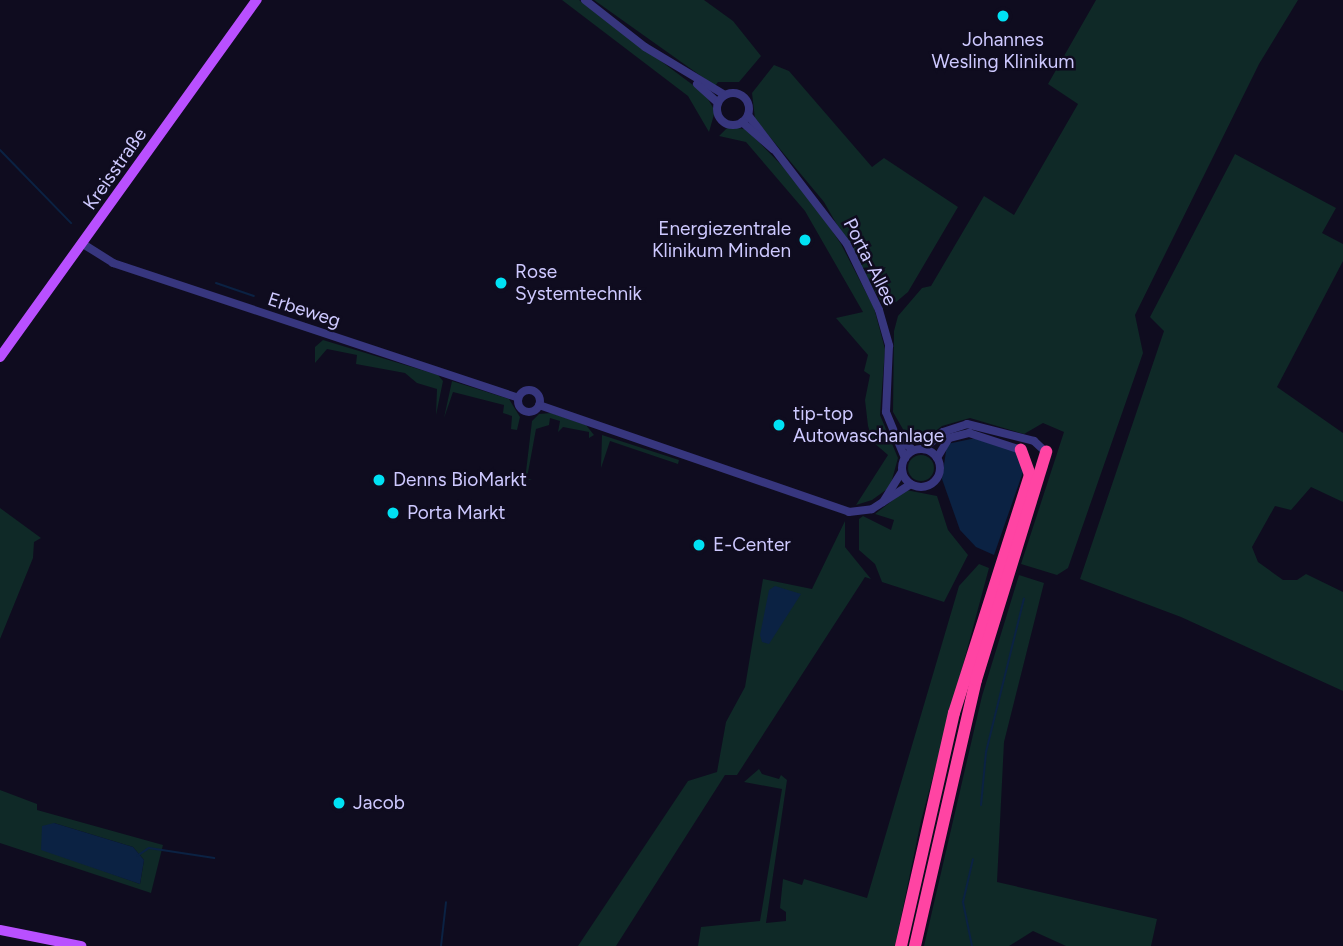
<!DOCTYPE html>
<html>
<head>
<meta charset="utf-8">
<style>
  body { margin:0 }
  #map { position:relative; width:1343px; height:946px; overflow:hidden; background:#0f0c1f; font-family:Figtree,sans-serif }
  div>[style] { position:absolute }
  .green>* { inset:0; background:#0f2927 }
  .round { border-radius:50% }
  .water>* { inset:0; background:#0b2243 }
  .stream>* { height:2px; margin:-1px; padding:0 1px; transform-origin:1px; border-radius:1px; background:#0b2243 }
  .minor>* { height:8px; margin:-4px; padding:0 4px; transform-origin:4px; border-radius:4px; background:#37367e }
  .minor>.ring { margin:-4px; padding:0; box-sizing:content-box; background:none; border:8px solid #37367e; border-radius:50% }
  .major>* { height:10px; margin:-5px; padding:0 5px; transform-origin:5px; border-radius:5px; background:#b950ff }
  .highway>* { height:12px; margin:-6px; padding:0 6px; transform-origin:6px; border-radius:6px; background:#ff44a3 }
  .dots>* { width:19px; height:19px; translate:-50% -50%; box-sizing:border-box; border:4px solid #0f0c1f; border-radius:50% }
  span { translate:-50% -50%; white-space:nowrap; text-align:center; line-height:1.15; -webkit-text-stroke:5px #0f0c1f; paint-order:stroke }
  .poi-label { font-size:19px; color:#cec9ff }
  .right { translate:-100% -50%; text-align:right }
  .left { translate:0 -50%; text-align:left }
  .street-label { font-size:19px; color:#cec9ff }
</style>
</head>
<body>
<div id="map">
  <div class="green">
    <div style="clip-path:polygon(562px 0,579px 0,705px 94px,715px 111px,709px 132px,688px 96px)"></div>
    <div style="clip-path:polygon(594px 0,704px 0,733px 21px,761px 56px,739px 82px,718px 82px,715px 86px)"></div>
    <div style="clip-path:polygon(1096px 0,1298px 0,1259px 64px,1135px 315px,1143px 353px,1068px 568px,1057px 575px,1021px 564px,1064px 432px,1043px 423px,1024px 434px,970px 418px,942px 426px,920px 443px,908px 438px,893px 412px,894px 331px,898px 316px,922px 288px,931px 286px,984px 196px,1014px 215px,1078px 104px,1048px 84px)"></div>
    <div style="clip-path:polygon(774px 65px,789px 71px,872px 167px,884px 158px,958px 207px,908px 292px,896px 302px,880px 300px,824px 202px,755px 119px,752px 93px)"></div>
    <div style="clip-path:polygon(728px 127px,746px 129px,801px 185px,841px 244px,874px 308px,885px 349px,880px 415px,898px 458px,890px 487px,872px 500px,856px 505px,888px 455px,873px 442px,868px 426px,865px 400px,870px 375px,864px 371px,868px 355px,836px 318px,863px 312px,805px 211px,746px 142px,719px 136px)"></div>
    <div style="clip-path:polygon(1235px 154px,1336px 208px,1322px 233px,1343px 244px,1343px 261px,1277px 387px,1343px 433px,1343px 502px,1311px 487px,1291px 510px,1275px 506px,1252px 547px,1258px 562px,1283px 580px,1297px 580px,1306px 574px,1343px 592px,1343px 691px,1181px 617px,1080px 579px,1164px 331px,1150px 317px)"></div>
    <div style="clip-path:polygon(323px 340px,438px 375px,443px 381px,436px 415px,437px 389px,417px 383px,405px 373px,356px 364px,357px 355px,327px 349px,315px 363px,315px 347px)"></div>
    <div style="clip-path:polygon(452px 381px,509px 399px,520px 417px,517px 430px,511px 429px,512px 416px,503px 413px,504px 405px,453px 392px,444px 418px)"></div>
    <div style="clip-path:polygon(551px 413px,586px 425px,594px 435px,589px 438px,589px 432px,563px 427px,558px 432px,560px 421px,550px 418px,549px 425px,536px 429px,527px 478px,532px 480px,525px 480px,532px 421px,539px 414px)"></div>
    <div style="clip-path:polygon(602px 435px,679px 460px,678px 464px,610px 441px,601px 468px)"></div>
    <div class="round" style="left:908px;top:455px;width:26px;height:26px"></div>
    <div style="clip-path:polygon(906px 490px,937px 496px,948px 530px,968px 555px,944px 602px,882px 582px,875px 564px,859px 550px,859px 519px,863px 516px,891px 530px,894px 520px,875px 514px)"></div>
    <div style="clip-path:polygon(0 508px,41px 538px,34px 542px,33px 558px,0 639px)"></div>
    <div style="clip-path:polygon(845px 521px,845px 547px,871px 579px,865px 577px,737px 775px,725px 775px,616px 946px,578px 946px,688px 781px,717px 772px,726px 722px,745px 687px,763px 579px,812px 589px)"></div>
    <div style="clip-path:polygon(979px 564px,989px 568px,921px 821px,895px 946px,698px 946px,701px 927px,760px 921px,782px 789px,744px 782px,759px 769px,762px 774px,779px 779px,781px 775px,787px 780px,766px 923px,786px 921px,786px 912px,780px 908px,783px 879px,802px 885px,804px 879px,867px 898px,959px 586px)"></div>
    <div style="clip-path:polygon(1019px 575px,1044px 583px,1004px 742px,997px 882px,1157px 919px,1151px 946px,1066px 946px,1033px 931px,1009px 946px,924px 946px,982px 696px)"></div>
    <div style="clip-path:polygon(evenodd,0 790px,37px 804px,37px 810px,163px 845px,151px 893px,0 843px,0 790px,54px 823px,133px 847px,144px 860px,140px 884px,56px 854px,54px 823px)"></div>
  </div>
  <div class="water">
    <div style="clip-path:polygon(976px 438px,1017px 452px,1023px 472px,994px 555px,976px 547px,960px 530px,942px 479px,947px 444px)"></div>
    <div style="clip-path:polygon(775px 586px,801px 594px,769px 644px,762px 642px,760px 635px,769px 590px)"></div>
    <div style="clip-path:polygon(54px 823px,133px 847px,144px 860px,140px 884px,41px 850px,42px 826px)"></div>
  </div>
  <div class="stream">
    <div style="left:0;top:150px;width:102px;rotate:45.8deg"></div>
    <div style="left:216px;top:283px;width:40px;rotate:18.9deg"></div>
    <div style="left:269px;top:302px;width:40px;rotate:18.9deg"></div>
    <div style="left:981px;top:805px;width:53px;rotate:-84.6deg"></div>
    <div style="left:986px;top:752px;width:158px;rotate:-76.1deg"></div>
    <div style="left:137px;top:856px;width:14px;rotate:-34deg"></div>
    <div style="left:149px;top:848px;width:66px;rotate:8.7deg"></div>
    <div style="left:441px;top:946px;width:44px;rotate:-83.5deg"></div>
    <div style="left:972px;top:946px;width:45px;rotate:-101.6deg"></div>
    <div style="left:963px;top:902px;width:44px;rotate:-76.9deg"></div>
  </div>
  <div class="minor">
    <div style="left:585px;top:0;width:76px;rotate:38.1deg"></div>
    <div style="left:645px;top:47px;width:93px;rotate:31deg"></div>
    <div style="left:697px;top:84px;width:28px;rotate:42deg"></div>
    <div class="ring" style="left:717px;top:93px;width:24px;height:24px"></div>
    <div style="left:748px;top:115px;width:163px;rotate:52.5deg"></div>
    <div style="left:847px;top:244px;width:73px;rotate:64.1deg"></div>
    <div style="left:879px;top:310px;width:37px;rotate:74deg"></div>
    <div style="left:889px;top:346px;width:66px;rotate:92.6deg"></div>
    <div style="left:886px;top:412px;width:50px;rotate:67.6deg"></div>
    <div style="left:742px;top:122px;width:41px;rotate:41.1deg"></div>
    <div style="left:83px;top:244px;width:36px;rotate:32deg"></div>
    <div style="left:113px;top:263px;width:427px;rotate:18.4deg"></div>
    <div class="ring" style="left:518px;top:390px;width:14px;height:14px"></div>
    <div style="left:539px;top:405px;width:328px;rotate:19deg"></div>
    <div style="left:849px;top:512px;width:23px;rotate:-7deg"></div>
    <div style="left:872px;top:509px;width:46px;rotate:-32.7deg"></div>
    <div style="left:894px;top:434px;width:25px;rotate:40deg"></div>
    <div style="left:924px;top:449px;width:25px;rotate:-42deg"></div>
    <div style="left:943px;top:432px;width:25px;rotate:-18deg"></div>
    <div style="left:967px;top:424px;width:69px;rotate:14.2deg"></div>
    <div style="left:1034px;top:441px;width:16px;rotate:43deg"></div>
    <div class="ring" style="left:902px;top:449px;width:30px;height:30px"></div>
    <div style="left:937px;top:458px;width:23px;rotate:-59deg"></div>
    <div style="left:949px;top:438px;width:21px;rotate:-14deg"></div>
    <div style="left:969px;top:433px;width:55px;rotate:18.1deg"></div>
    <div style="left:883px;top:502px;width:36px;rotate:-58deg"></div>
  </div>
  <div class="major">
    <div style="left:0;top:357px;width:440px;rotate:-54.3deg"></div>
    <div style="left:0;top:930px;width:83px;rotate:11.2deg"></div>
  </div>
  <div class="highway">
    <div style="left:901px;top:946px;width:239px;rotate:-77.2deg"></div>
    <div style="left:954px;top:713px;width:250px;rotate:-72.3deg"></div>
    <div style="left:1030px;top:475px;width:27px;rotate:-110deg"></div>
    <div style="left:915px;top:946px;width:273px;rotate:-77.1deg"></div>
    <div style="left:976px;top:680px;width:239px;rotate:-72.9deg"></div>
  </div>
  <div class="dots">
    <div style="left:1003px;top:16px;background:#00e2f4"></div>
    <div style="left:805px;top:240px;background:#00e2f4"></div>
    <div style="left:501px;top:283px;background:#00e2f4"></div>
    <div style="left:779px;top:425px;background:#00e2f4"></div>
    <div style="left:379px;top:480px;background:#00e2f4"></div>
    <div style="left:393px;top:513px;background:#00e2f4"></div>
    <div style="left:699px;top:545px;background:#00e2f4"></div>
    <div style="left:339px;top:803px;background:#00e2f4"></div>
  </div>
  <div class="poi-label">
    <span style="left:1003px;top:51px">Johannes<br>Wesling Klinikum</span>
    <span class="right" style="left:791px;top:240px">Energiezentrale<br>Klinikum Minden</span>
    <span class="left" style="left:515px;top:283px">Rose<br>Systemtechnik</span>
    <span class="left" style="left:793px;top:425px">tip-top<br>Autowaschanlage</span>
    <span class="left" style="left:393px;top:480px">Denns BioMarkt</span>
    <span class="left" style="left:407px;top:513px">Porta Markt</span>
    <span class="left" style="left:713px;top:545px">E-Center</span>
    <span class="left" style="left:353px;top:803px">Jacob</span>
  </div>
  <div class="street-label">
    <span style="left:115px;top:169px;rotate:-55deg">Kreisstraße</span>
    <span style="left:870px;top:262px;rotate:63deg">Porta-Allee</span>
    <span style="left:304px;top:310px;rotate:18deg">Erbeweg</span>
  </div>
</div>
</body>
</html>
